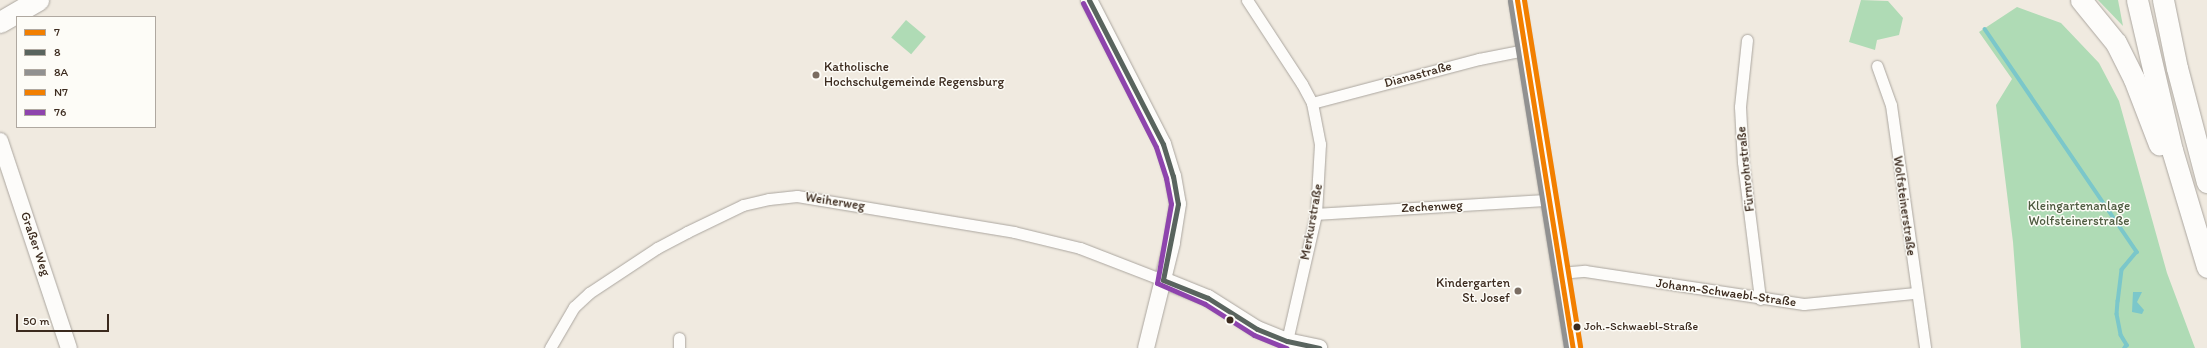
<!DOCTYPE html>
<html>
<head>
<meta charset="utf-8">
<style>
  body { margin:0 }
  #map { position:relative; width:2207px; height:348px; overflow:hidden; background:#f0eae0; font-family:Itim,sans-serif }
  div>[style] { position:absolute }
  .green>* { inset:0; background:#afdbb5; transform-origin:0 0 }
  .water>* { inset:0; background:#7bc7ca }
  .stream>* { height:3.5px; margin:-1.75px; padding:0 1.75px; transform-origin:1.75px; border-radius:1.75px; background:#7bc7ca }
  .roads { filter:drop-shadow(0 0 1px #aba69f) drop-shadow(0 0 1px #aba69f) }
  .street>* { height:11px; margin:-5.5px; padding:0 5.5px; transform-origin:5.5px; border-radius:5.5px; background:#fdfcfa }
  .secondary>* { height:16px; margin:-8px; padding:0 8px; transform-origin:8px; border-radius:8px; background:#fdfcfa }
  .highway>* { height:21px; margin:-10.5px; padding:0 10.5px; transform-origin:10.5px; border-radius:10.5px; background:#fdfcfa }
  .bus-1>* { height:5px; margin:-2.5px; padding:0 2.5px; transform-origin:2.5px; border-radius:2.5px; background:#f27f00 }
  .bus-2>* { height:5px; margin:-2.5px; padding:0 2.5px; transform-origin:2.5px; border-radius:2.5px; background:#59645e }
  .bus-3>* { height:5px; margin:-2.5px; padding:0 2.5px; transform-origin:2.5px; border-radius:2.5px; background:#919191 }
  .bus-4>* { height:5px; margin:-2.5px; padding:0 2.5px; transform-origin:2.5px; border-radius:2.5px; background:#f27f00 }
  .bus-5>* { height:5px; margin:-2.5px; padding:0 2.5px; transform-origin:2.5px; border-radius:2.5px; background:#8e44ad }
  .dots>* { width:11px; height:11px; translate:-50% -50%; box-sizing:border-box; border:2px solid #fdfcf7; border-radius:50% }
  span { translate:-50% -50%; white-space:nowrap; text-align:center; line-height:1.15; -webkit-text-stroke:3px #fdfcf7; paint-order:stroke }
  .bus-label { font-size:12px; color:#3b2a1e }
  .left { translate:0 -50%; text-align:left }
  .poi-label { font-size:13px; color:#3b2a1e }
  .right { translate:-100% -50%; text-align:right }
  .street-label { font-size:13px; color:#3b2a1e }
  .park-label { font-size:13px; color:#4e5b40 }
  .legend { position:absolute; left:16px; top:16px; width:140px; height:112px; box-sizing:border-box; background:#fdfcf7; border:1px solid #afa8a0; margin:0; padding:5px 7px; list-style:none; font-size:12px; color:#3b2a1e }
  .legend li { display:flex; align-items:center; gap:8px; height:20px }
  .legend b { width:20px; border:1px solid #afa8a0 }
  .scale { position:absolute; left:16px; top:314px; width:93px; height:18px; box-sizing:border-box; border:2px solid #3b2a1e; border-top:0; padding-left:5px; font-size:12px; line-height:14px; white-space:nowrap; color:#3b2a1e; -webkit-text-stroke:3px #fdfcf7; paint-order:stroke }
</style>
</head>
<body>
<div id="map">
  <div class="green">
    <div style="clip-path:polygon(1861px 0,1888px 1px,1903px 18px,1899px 35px,1877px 40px,1875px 50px,1849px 42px)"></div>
    <div style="clip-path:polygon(2098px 0,2118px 0,2123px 26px)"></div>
    <div style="clip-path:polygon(2017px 7px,2061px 23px,2099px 63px,2119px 101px,2167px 273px,2195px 348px,2021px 348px,2013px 242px,1996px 105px,2012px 79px,1979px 32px)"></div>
    <div style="left:906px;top:20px;width:26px;height:23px;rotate:40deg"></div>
  </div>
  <div class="water">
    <div style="clip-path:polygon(2133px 292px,2142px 292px,2137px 302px,2144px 310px,2142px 314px,2132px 312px)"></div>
  </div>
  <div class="stream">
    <div style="left:1985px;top:29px;width:270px;rotate:55.7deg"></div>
    <div style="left:2137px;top:252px;width:23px;rotate:130deg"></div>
    <div style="left:2122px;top:270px;width:31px;rotate:97deg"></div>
    <div style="left:2118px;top:301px;width:13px;rotate:94deg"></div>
    <div style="left:2117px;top:314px;width:21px;rotate:79deg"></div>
    <div style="left:2121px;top:335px;width:12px;rotate:59deg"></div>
    <div style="left:2127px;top:345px;width:4px;rotate:124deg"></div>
  </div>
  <div class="roads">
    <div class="street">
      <div style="left:1247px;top:0;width:100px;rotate:56.8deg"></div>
      <div style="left:1302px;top:84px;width:21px;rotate:62deg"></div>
      <div style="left:1312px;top:103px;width:42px;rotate:79deg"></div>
      <div style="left:1320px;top:144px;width:70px;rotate:93.3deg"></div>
      <div style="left:1316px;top:214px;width:130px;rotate:102.9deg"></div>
      <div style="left:1747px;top:40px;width:67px;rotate:96deg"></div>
      <div style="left:1740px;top:107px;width:55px;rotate:86.9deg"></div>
      <div style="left:1743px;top:162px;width:138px;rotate:82.9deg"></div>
      <div style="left:1877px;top:66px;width:41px;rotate:70.3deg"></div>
      <div style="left:1891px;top:105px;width:245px;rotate:82deg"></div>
      <div style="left:1312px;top:103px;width:173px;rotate:-14.8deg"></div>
      <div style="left:1479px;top:59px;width:47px;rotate:-11.1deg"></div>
      <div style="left:1316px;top:214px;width:232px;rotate:-3.5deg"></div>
      <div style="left:1560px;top:273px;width:25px;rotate:-5deg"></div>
      <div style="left:1585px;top:271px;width:221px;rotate:8.6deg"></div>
      <div style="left:1804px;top:304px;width:112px;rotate:-5.7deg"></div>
      <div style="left:550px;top:348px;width:48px;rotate:-59.7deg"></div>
      <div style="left:574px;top:307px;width:21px;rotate:-43deg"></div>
      <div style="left:589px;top:293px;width:82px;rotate:-33.5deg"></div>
      <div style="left:657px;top:248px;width:34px;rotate:-28deg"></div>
      <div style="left:687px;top:232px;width:62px;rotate:-25.7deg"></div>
      <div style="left:743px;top:205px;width:27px;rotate:-13deg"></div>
      <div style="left:769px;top:199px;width:28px;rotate:-6deg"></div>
      <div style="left:797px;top:196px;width:220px;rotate:9.4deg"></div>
      <div style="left:1014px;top:232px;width:68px;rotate:13.6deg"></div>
      <div style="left:1080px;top:248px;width:89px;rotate:21.1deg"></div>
      <div style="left:679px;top:348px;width:10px;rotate:-90deg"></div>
    </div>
    <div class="secondary">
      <div style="left:1089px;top:0;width:162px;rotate:62.8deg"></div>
      <div style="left:1163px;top:144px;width:34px;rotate:73deg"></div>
      <div style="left:1173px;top:176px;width:28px;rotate:80deg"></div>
      <div style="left:1178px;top:204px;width:39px;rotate:99deg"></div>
      <div style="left:1172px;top:243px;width:108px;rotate:103.9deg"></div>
      <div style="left:1517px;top:0;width:352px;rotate:80.9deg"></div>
      <div style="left:0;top:141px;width:218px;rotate:71.6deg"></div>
      <div style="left:1163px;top:280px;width:48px;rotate:21.8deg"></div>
      <div style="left:1208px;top:298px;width:58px;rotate:32.3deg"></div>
      <div style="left:1257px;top:329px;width:32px;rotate:22deg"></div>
      <div style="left:1287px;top:341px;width:33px;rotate:12deg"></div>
    </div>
    <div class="highway">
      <div style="left:2081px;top:0;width:55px;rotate:50.9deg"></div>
      <div style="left:2116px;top:43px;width:40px;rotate:63.4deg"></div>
      <div style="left:2134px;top:79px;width:70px;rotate:69deg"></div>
      <div style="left:2137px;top:0;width:154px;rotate:76.9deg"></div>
      <div style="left:2172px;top:150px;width:122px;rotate:73.3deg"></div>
      <div style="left:2163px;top:0;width:69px;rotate:78.4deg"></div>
      <div style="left:2177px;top:68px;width:118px;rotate:75.3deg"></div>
      <div style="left:0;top:22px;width:44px;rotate:-30.1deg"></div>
    </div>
  </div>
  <div class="bus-1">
    <div style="left:1517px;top:0;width:352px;rotate:80.9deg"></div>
  </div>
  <div class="bus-2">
    <div style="left:1089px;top:0;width:162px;rotate:62.8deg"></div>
    <div style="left:1163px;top:144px;width:34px;rotate:73deg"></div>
    <div style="left:1173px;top:176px;width:28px;rotate:80deg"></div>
    <div style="left:1178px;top:204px;width:77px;rotate:101.2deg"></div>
    <div style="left:1163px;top:280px;width:48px;rotate:21.8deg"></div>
    <div style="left:1208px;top:298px;width:58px;rotate:32.3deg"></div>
    <div style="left:1257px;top:329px;width:32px;rotate:22deg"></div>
    <div style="left:1287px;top:341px;width:33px;rotate:12deg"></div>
  </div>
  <div class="bus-3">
    <div style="left:1510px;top:1px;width:351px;rotate:80.8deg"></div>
  </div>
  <div class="bus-4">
    <div style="left:1524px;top:0;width:351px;rotate:80.8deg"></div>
  </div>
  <div class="bus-5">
    <div style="left:1083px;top:3px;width:161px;rotate:63.1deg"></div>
    <div style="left:1156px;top:147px;width:33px;rotate:72deg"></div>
    <div style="left:1166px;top:178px;width:26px;rotate:79deg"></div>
    <div style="left:1171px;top:204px;width:80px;rotate:100deg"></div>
    <div style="left:1157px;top:283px;width:52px;rotate:23.6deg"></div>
    <div style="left:1205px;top:304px;width:58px;rotate:32.3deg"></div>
    <div style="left:1254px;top:335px;width:35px;rotate:22deg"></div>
  </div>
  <div class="dots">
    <div style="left:816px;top:75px;background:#7a6d62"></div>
    <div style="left:1518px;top:291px;background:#7a6d62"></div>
    <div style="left:1230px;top:320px;background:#3b2a1e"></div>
    <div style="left:1577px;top:327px;background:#3b2a1e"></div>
  </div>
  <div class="bus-label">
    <span class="left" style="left:1584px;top:327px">Joh.-Schwaebl-Straße</span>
  </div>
  <div class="poi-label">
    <span class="left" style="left:824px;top:75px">Katholische<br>Hochschulgemeinde Regensburg</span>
    <span class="right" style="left:1510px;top:291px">Kindergarten<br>St. Josef</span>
  </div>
  <div class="street-label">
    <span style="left:1418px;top:75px;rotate:-15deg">Dianastraße</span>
    <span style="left:1746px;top:169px;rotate:-96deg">Fürnrohrstraße</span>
    <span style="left:835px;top:202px;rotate:9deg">Weiherweg</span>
    <span style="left:1904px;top:206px;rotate:82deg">Wolfsteinerstraße</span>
    <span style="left:1432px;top:207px;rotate:-3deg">Zechenweg</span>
    <span style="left:1312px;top:222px;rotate:-80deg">Merkurstraße</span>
    <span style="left:35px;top:244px;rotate:71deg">Graßer Weg</span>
    <span style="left:1726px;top:293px;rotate:8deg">Johann-Schwaebl-Straße</span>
  </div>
  <div class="park-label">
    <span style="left:2079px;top:214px">Kleingartenanlage<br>Wolfsteinerstraße</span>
  </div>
  <ul class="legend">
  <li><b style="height:5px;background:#f27f00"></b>7</li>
  <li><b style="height:5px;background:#59645e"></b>8</li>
  <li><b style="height:5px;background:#919191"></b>8A</li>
  <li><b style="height:5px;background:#f27f00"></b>N7</li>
  <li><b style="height:5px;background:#8e44ad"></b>76</li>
  </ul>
  <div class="scale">50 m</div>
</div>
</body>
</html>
